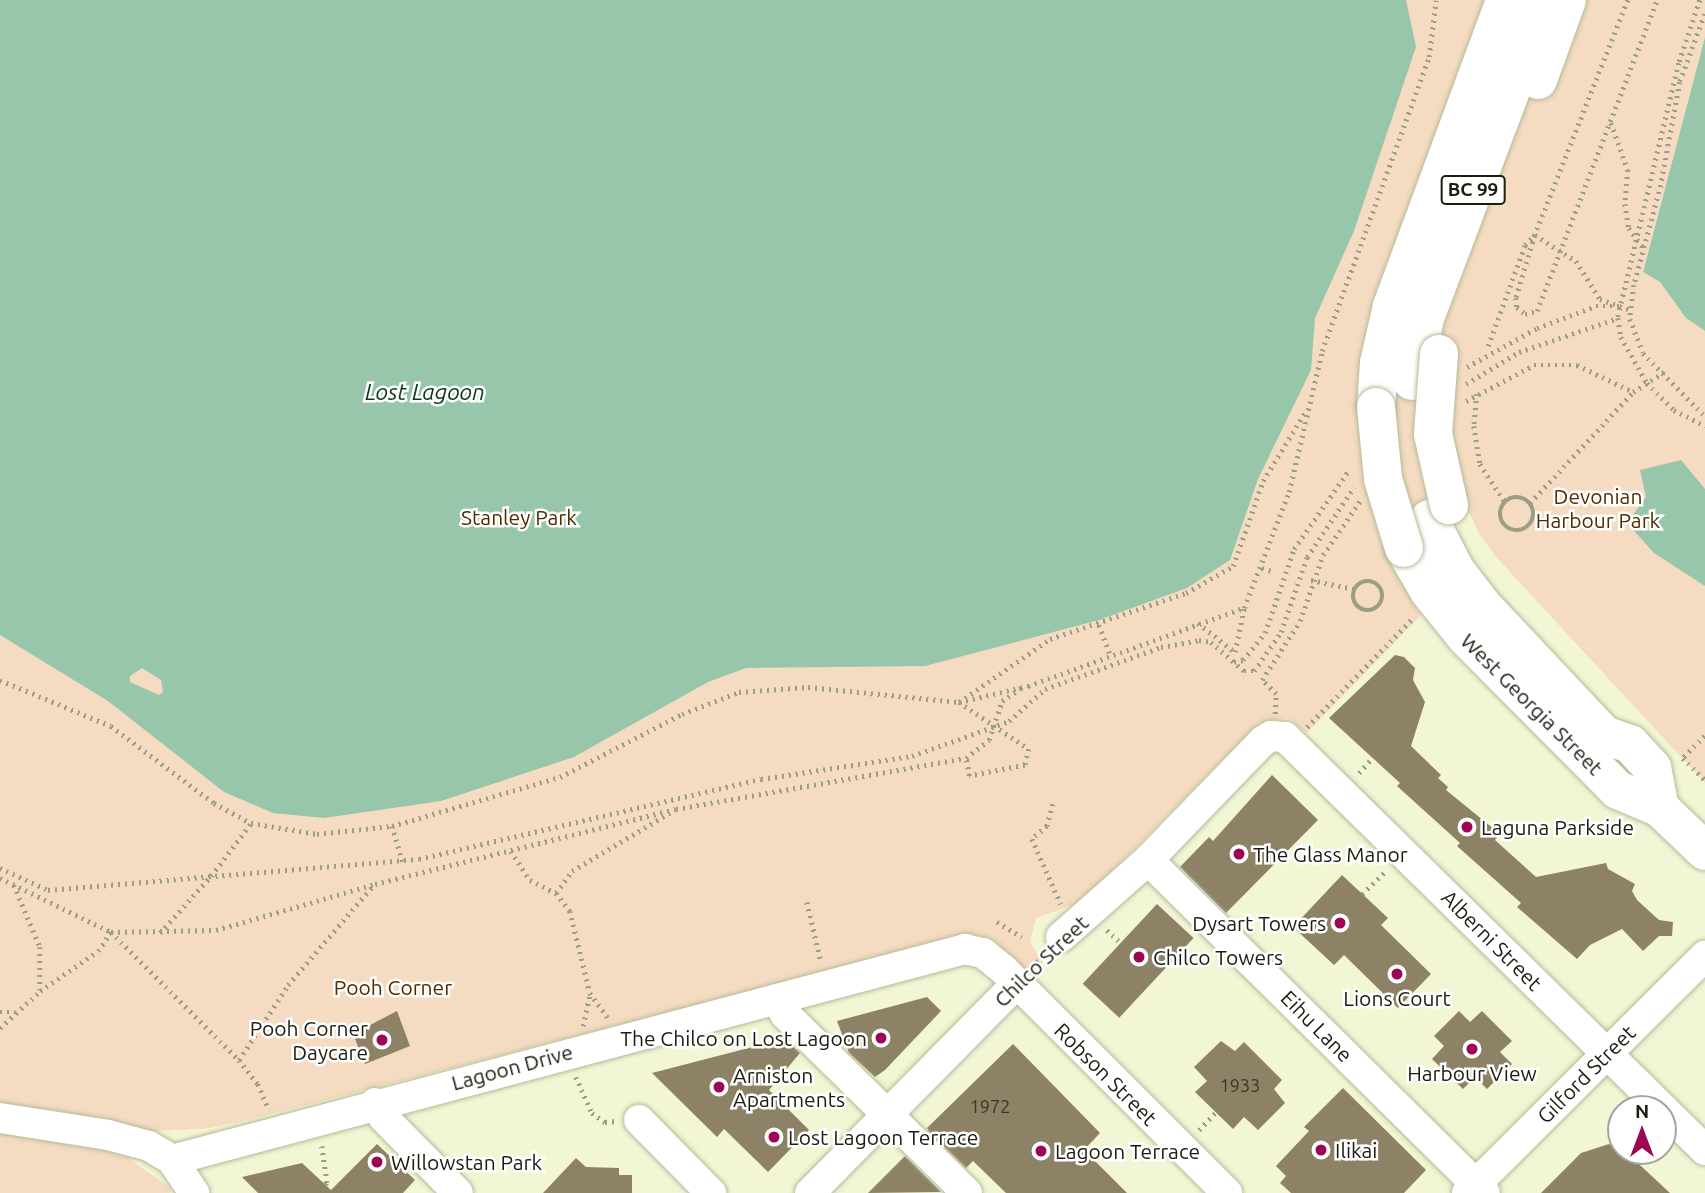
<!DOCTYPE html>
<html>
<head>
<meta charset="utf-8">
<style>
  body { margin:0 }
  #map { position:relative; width:1705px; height:1193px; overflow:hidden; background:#f2f6d4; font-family:Ubuntu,sans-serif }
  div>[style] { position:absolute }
  .green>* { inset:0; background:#f5dbc1 }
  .water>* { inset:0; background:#97c6aa }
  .building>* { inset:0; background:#8d8265; transform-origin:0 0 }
  .path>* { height:4.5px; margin-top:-2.25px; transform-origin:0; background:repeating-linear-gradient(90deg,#9b9e85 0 2px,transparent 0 7px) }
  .path>.ring { margin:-2.25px; padding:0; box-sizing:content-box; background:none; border:4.5px solid #9b9e85; border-radius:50% }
  .roads { filter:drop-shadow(0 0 2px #b6ba9a) drop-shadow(0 0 2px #b6ba9a) }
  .minor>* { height:30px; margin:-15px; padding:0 15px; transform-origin:15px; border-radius:15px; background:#fff }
  .highway>* { height:38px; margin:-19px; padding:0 19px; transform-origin:19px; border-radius:19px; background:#fff }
  .bridges { filter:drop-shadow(0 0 2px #b6ba9a) drop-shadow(0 0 2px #b6ba9a) }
  .highway-bridge>* { height:38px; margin:-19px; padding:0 19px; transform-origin:19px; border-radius:19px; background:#fff }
  .dots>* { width:19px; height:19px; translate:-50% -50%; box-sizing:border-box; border:4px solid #fff; border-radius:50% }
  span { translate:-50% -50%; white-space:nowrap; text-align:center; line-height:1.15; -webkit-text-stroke:5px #fff; paint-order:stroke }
  .number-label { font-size:18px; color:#383626 }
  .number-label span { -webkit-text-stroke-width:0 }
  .shield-label span { padding:2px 5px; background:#fff; border:2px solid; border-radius:5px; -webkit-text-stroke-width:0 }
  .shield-label { font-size:19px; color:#1c1d11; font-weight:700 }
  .park-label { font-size:21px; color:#4f2d00 }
  .street-label { font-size:21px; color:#1c1d11 }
  .poi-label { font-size:21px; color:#1c1d11 }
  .left { translate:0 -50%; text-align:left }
  .right { translate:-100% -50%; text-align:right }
  .water-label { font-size:23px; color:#103623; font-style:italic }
  .north { position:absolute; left:1607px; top:1095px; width:70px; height:70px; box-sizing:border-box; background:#fff; border:2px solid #a4a5a0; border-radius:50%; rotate:0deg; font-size:19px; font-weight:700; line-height:28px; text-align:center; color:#1c1d11 }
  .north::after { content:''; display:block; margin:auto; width:24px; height:32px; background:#9c0652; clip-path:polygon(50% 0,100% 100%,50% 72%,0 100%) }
</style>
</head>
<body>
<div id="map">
  <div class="green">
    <div style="clip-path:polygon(0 0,1705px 0,1705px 37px,1643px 271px,1660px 282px,1686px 318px,1705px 331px,1705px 783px,1497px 558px,1480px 535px,1457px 489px,1388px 560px,1421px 615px,1307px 733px,1288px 718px,1259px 723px,1081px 902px,1036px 918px,1030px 942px,1043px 962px,1029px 974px,993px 940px,964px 937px,239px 1122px,203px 1129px,119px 1132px,130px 1160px,168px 1186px,172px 1190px,169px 1193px,0 1193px)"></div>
  </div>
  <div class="water">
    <div style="clip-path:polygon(evenodd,0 0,1406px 0,1416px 47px,1354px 231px,1315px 318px,1311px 370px,1258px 479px,1230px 560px,1187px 588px,1099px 620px,925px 666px,746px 668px,708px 682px,574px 757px,441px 801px,324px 818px,273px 813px,224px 792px,108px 701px,0 635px,0 0,142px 668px,161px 680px,163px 692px,159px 695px,130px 682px,130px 676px,142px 668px)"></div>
    <div style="clip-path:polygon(1705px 37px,1705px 331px,1686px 318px,1660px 282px,1643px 272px)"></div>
    <div style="clip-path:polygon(1681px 460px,1705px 489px,1705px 586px,1654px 553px,1627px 523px,1646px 497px,1640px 470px)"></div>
  </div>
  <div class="building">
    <div style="clip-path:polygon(1395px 655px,1404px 657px,1415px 668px,1413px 680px,1425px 702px,1411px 746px,1441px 775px,1438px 778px,1448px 787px,1446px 790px,1500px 834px,1495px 840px,1536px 877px,1606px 863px,1608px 869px,1635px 884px,1632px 891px,1637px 900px,1659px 920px,1673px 922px,1672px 936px,1659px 936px,1643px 951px,1622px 929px,1590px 945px,1577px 959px,1517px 907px,1521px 903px,1457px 846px,1460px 843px,1397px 786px,1400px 783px,1329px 718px)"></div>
    <div style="clip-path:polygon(1272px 775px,1318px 820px,1226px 913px,1180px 867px,1209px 837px,1213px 841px)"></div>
    <div style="clip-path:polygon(1342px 875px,1388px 918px,1381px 925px,1431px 974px,1398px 1008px,1344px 955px,1334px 965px,1293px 927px)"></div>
    <div style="left:1157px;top:904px;width:50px;height:109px;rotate:43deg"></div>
    <div style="clip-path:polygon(927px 997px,941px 1011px,885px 1070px,875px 1077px,849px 1053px,837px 1021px)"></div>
    <div style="clip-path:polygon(397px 1011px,410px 1046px,365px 1064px,353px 1034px)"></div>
    <div style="clip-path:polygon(1459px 1011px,1470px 1022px,1482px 1011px,1512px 1041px,1500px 1052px,1512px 1064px,1487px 1089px,1475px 1077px,1463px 1089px,1432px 1059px,1444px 1046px,1434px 1036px)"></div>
    <div style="clip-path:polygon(780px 1034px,800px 1053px,769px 1090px,809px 1130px,768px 1172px,724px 1129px,717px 1137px,652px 1073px,772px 1042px)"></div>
    <div style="clip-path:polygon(1221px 1041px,1235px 1051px,1244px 1042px,1282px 1080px,1274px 1089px,1285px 1103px,1258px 1130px,1244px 1117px,1233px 1129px,1195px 1092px,1207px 1081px,1194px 1067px)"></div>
    <div style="clip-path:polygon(1013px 1044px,1100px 1133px,1084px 1150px,1127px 1193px,1006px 1193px,973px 1161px,966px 1168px,929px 1132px,927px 1128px)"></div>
    <div style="clip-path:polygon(1343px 1088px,1426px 1170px,1404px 1193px,1291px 1193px,1280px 1183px,1286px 1176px,1276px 1166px,1309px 1131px,1304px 1127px)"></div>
    <div style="clip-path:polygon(377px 1144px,415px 1180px,403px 1193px,258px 1193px,242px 1177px,302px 1163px,331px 1190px)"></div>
    <div style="clip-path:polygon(1609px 1144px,1627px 1153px,1670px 1193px,1541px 1193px,1581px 1153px)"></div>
    <div style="clip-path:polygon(905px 1156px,941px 1192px,868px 1193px)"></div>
    <div style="clip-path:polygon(576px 1158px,586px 1167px,619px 1168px,619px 1175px,632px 1175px,632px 1193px,543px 1193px)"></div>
  </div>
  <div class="path">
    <div style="left:1628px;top:0;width:253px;rotate:111.6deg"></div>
    <div style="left:1535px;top:235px;width:66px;rotate:106.8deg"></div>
    <div style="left:1516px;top:298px;width:9px;rotate:84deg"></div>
    <div style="left:1517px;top:307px;width:11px;rotate:41deg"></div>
    <div style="left:1525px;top:314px;width:12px;rotate:-14deg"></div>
    <div style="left:1537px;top:311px;width:333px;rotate:-68.9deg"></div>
    <div style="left:1700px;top:0;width:66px;rotate:108.4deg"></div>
    <div style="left:1679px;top:63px;width:262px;rotate:103.5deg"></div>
    <div style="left:1618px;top:318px;width:19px;rotate:81deg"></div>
    <div style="left:1621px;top:337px;width:53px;rotate:60.5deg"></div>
    <div style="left:1647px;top:383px;width:38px;rotate:45deg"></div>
    <div style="left:1674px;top:410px;width:35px;rotate:27deg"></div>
    <div style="left:1705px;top:14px;width:72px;rotate:110.2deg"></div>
    <div style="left:1680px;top:82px;width:105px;rotate:100.5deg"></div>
    <div style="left:1661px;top:185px;width:104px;rotate:105.1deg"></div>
    <div style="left:1634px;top:285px;width:34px;rotate:97deg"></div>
    <div style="left:1630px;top:319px;width:36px;rotate:69deg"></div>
    <div style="left:1643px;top:353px;width:88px;rotate:45.5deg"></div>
    <div style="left:1611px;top:123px;width:50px;rotate:70.1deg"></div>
    <div style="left:1628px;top:170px;width:34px;rotate:95deg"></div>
    <div style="left:1625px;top:204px;width:24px;rotate:81deg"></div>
    <div style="left:1629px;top:228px;width:26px;rotate:54deg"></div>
    <div style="left:1535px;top:235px;width:49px;rotate:32.4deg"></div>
    <div style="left:1576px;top:261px;width:45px;rotate:57.7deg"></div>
    <div style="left:1600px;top:299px;width:33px;rotate:20deg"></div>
    <div style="left:1488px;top:346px;width:108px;rotate:-69.9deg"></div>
    <div style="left:1525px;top:245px;width:14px;rotate:-45deg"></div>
    <div style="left:1467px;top:367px;width:80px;rotate:-29.1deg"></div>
    <div style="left:1537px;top:328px;width:63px;rotate:-20.4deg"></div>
    <div style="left:1596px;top:306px;width:23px"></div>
    <div style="left:1466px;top:384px;width:62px;rotate:-31.1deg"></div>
    <div style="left:1519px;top:352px;width:105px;rotate:-19deg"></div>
    <div style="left:1477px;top:394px;width:32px;rotate:95deg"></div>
    <div style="left:1474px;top:426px;width:38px;rotate:81deg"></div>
    <div style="left:1480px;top:464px;width:45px;rotate:56.7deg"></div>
    <div style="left:1466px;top:401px;width:77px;rotate:-27.9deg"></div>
    <div style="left:1534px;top:365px;width:43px"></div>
    <div style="left:1577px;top:365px;width:62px;rotate:25.7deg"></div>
    <div style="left:1633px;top:392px;width:37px;rotate:-33deg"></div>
    <div class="ring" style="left:1500px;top:497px;width:29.5px;height:29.5px"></div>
    <div style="left:1530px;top:503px;width:151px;rotate:-47.1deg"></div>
    <div style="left:1262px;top:568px;width:14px;rotate:17deg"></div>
    <div style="left:1311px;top:580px;width:44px;rotate:11.8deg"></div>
    <div class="ring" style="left:1353px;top:581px;width:25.5px;height:25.5px"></div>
    <div style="left:1198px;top:623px;width:47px;rotate:38.1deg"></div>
    <div style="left:1099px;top:625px;width:30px;rotate:69deg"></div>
    <div style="left:1235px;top:652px;width:45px;rotate:-78.4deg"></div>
    <div style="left:1244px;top:608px;width:124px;rotate:-68.8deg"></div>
    <div style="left:1289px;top:492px;width:145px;rotate:-76.8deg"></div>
    <div style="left:1322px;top:351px;width:313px;rotate:-70deg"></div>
    <div style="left:1429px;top:57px;width:57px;rotate:-83deg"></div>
    <div style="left:1234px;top:662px;width:9px;rotate:-13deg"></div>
    <div style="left:1243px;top:660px;width:35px;rotate:-51deg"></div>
    <div style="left:1265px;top:633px;width:89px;rotate:-71deg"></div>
    <div style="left:1294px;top:549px;width:96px;rotate:-55.2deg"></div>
    <div style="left:0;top:680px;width:120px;rotate:22.5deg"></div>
    <div style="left:111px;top:726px;width:129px;rotate:36.8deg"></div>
    <div style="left:214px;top:803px;width:42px;rotate:28.4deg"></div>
    <div style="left:251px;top:823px;width:67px;rotate:9.5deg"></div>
    <div style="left:317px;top:834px;width:75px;rotate:-6.1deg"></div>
    <div style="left:392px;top:826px;width:175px;rotate:-16.3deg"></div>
    <div style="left:560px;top:777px;width:137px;rotate:-27.3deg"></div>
    <div style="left:682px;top:714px;width:61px;rotate:-21.1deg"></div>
    <div style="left:739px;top:692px;width:69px;rotate:-4.1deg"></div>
    <div style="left:808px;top:687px;width:152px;rotate:5.7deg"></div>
    <div style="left:959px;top:702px;width:111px;rotate:-34.7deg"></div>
    <div style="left:1050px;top:639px;width:144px;rotate:-18.7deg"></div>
    <div style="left:1186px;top:593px;width:54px;rotate:-29.9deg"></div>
    <div style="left:1233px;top:566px;width:90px;rotate:-70.6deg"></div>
    <div style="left:1263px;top:481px;width:84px;rotate:-58.6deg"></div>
    <div style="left:959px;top:702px;width:71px;rotate:-13.1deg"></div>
    <div style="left:1028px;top:686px;width:230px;rotate:-19.9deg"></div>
    <div style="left:959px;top:702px;width:84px;rotate:33.9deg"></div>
    <div style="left:1029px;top:749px;width:16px;rotate:104deg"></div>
    <div style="left:1025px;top:765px;width:57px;rotate:168.9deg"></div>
    <div style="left:969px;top:776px;width:18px;rotate:-99deg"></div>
    <div style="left:1275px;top:714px;width:20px;rotate:-87deg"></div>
    <div style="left:1276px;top:694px;width:20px;rotate:-135deg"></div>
    <div style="left:1262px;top:680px;width:70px;rotate:-57.2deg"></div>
    <div style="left:1300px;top:621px;width:70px;rotate:-70.8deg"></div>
    <div style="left:1323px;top:555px;width:65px;rotate:-55.6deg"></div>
    <div style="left:1307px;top:727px;width:152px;rotate:-45.8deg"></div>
    <div style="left:1705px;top:736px;width:31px;rotate:135deg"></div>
    <div style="left:1683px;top:758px;width:31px;rotate:45deg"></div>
    <div style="left:1359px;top:773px;width:20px;rotate:-49deg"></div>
    <div style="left:1053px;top:804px;width:23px;rotate:105deg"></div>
    <div style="left:1047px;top:826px;width:20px;rotate:139deg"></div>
    <div style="left:1032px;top:839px;width:71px;rotate:66deg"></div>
    <div style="left:392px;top:826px;width:38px;rotate:73deg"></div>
    <div style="left:511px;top:851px;width:35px;rotate:57deg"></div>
    <div style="left:530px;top:880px;width:29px;rotate:27deg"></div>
    <div style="left:556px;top:893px;width:23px;rotate:52deg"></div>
    <div style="left:570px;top:911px;width:84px;rotate:76.3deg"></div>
    <div style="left:590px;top:993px;width:31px;rotate:54deg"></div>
    <div style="left:0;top:868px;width:53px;rotate:24.6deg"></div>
    <div style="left:48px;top:890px;width:372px;rotate:-4.8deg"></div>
    <div style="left:419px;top:859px;width:351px;rotate:-13.2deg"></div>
    <div style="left:761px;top:779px;width:153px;rotate:-8.7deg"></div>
    <div style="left:912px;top:756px;width:103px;rotate:-19.8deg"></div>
    <div style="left:1009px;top:721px;width:48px;rotate:-41.6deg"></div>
    <div style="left:1045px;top:689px;width:123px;rotate:-19.9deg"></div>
    <div style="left:1161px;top:647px;width:39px;rotate:-10deg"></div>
    <div style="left:1199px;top:640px;width:12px;rotate:9deg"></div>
    <div style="left:1211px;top:642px;width:44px;rotate:41.3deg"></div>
    <div style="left:1244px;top:671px;width:10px"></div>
    <div style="left:1254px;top:671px;width:47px;rotate:-55.3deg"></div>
    <div style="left:1281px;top:632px;width:79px;rotate:-70.9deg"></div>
    <div style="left:1307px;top:557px;width:84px;rotate:-56.1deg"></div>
    <div style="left:0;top:878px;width:123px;rotate:25.9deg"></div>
    <div style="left:111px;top:932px;width:105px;rotate:-1.1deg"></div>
    <div style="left:216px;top:930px;width:166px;rotate:-16.1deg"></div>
    <div style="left:375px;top:884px;width:310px;rotate:-14deg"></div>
    <div style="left:676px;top:809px;width:294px;rotate:-10deg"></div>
    <div style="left:966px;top:758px;width:29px;rotate:-38deg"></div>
    <div style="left:989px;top:740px;width:41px;rotate:-71.6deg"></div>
    <div style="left:1002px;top:701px;width:25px;rotate:-34deg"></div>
    <div style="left:14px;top:885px;width:67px;rotate:67.2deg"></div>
    <div style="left:40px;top:947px;width:43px;rotate:90deg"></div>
    <div style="left:556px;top:893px;width:27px;rotate:-54deg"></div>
    <div style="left:572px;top:871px;width:115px;rotate:-30.8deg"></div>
    <div style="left:1362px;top:894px;width:32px;rotate:-44deg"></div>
    <div style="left:807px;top:902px;width:61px;rotate:76.7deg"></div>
    <div style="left:997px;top:922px;width:29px;rotate:31deg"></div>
    <div style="left:1107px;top:930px;width:18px;rotate:43deg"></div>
    <div style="left:160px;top:933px;width:76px;rotate:-48.2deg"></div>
    <div style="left:211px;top:876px;width:66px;rotate:-53deg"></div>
    <div style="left:1032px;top:967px;width:19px;rotate:-47deg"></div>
    <div style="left:0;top:1012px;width:15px"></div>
    <div style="left:583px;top:1026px;width:33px;rotate:-78deg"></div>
    <div style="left:0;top:1028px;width:54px;rotate:-42.8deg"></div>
    <div style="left:40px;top:991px;width:70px;rotate:-34.6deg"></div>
    <div style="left:98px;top:951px;width:23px;rotate:-56deg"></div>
    <div style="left:111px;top:932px;width:181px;rotate:45deg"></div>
    <div style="left:239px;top:1060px;width:31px;rotate:52deg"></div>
    <div style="left:258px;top:1084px;width:28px;rotate:67deg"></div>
    <div style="left:239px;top:1060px;width:90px;rotate:-56.8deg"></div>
    <div style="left:288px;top:985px;width:130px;rotate:-49.4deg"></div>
    <div style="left:576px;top:1077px;width:39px;rotate:66deg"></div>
    <div style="left:592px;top:1113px;width:16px;rotate:35deg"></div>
    <div style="left:605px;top:1122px;width:12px;rotate:-5deg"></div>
    <div style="left:1199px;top:1130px;width:25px;rotate:-47deg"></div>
    <div style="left:322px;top:1146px;width:37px;rotate:82deg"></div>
    <div style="left:327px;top:1183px;width:6px;rotate:129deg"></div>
  </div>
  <div class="roads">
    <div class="minor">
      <div style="left:1148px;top:860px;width:474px;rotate:44.7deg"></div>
      <div style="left:1061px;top:937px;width:116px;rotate:-41.5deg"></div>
      <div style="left:1148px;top:860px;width:165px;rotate:-46deg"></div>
      <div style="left:1263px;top:741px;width:9px;rotate:-32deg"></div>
      <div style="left:1271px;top:736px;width:14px;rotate:4deg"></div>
      <div style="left:1285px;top:737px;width:589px;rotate:44.52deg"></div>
      <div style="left:777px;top:999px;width:17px;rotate:62deg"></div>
      <div style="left:785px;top:1014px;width:255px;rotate:44.5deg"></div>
      <div style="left:375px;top:1103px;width:17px;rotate:59deg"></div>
      <div style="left:384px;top:1118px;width:105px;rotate:45.4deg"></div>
      <div style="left:0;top:1118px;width:109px;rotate:8.9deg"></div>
      <div style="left:108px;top:1135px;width:42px;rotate:15deg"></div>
      <div style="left:149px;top:1146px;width:27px;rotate:31deg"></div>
      <div style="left:172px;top:1160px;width:40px;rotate:56deg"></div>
      <div style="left:639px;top:1120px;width:103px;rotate:45.4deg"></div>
      <div style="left:172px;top:1160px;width:821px;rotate:-14.9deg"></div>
      <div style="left:965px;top:949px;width:18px;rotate:13deg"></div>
      <div style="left:983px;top:953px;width:26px;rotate:39deg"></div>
      <div style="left:1003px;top:969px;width:317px;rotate:45deg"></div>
      <div style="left:810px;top:1193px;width:295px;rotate:-45.4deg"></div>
      <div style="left:1467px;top:1193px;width:336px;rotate:-44.9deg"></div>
    </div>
    <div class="highway">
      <div style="left:1538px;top:80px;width:85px;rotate:-70.1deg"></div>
      <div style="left:1412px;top:381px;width:64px;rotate:-78.3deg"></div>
      <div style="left:1425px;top:318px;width:266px;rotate:-69.3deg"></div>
      <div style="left:1519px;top:69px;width:71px;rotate:-76.9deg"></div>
      <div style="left:1376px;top:407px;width:44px;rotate:-86.1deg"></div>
      <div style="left:1379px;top:363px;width:58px;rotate:-77.2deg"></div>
      <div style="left:1392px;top:306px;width:326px;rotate:-69.7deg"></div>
      <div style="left:1429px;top:519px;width:59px;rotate:62.6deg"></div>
      <div style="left:1456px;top:571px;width:43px;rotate:52.6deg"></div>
      <div style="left:1482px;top:605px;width:178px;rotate:46.8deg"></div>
      <div style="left:1604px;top:735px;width:28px;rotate:19deg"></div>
      <div style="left:1630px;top:744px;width:33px;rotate:47deg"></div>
      <div style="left:1652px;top:768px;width:41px;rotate:78.7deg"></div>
      <div style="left:1404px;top:548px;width:50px;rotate:59.8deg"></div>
      <div style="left:1429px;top:591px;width:59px;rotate:51.2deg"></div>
      <div style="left:1466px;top:637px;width:216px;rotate:45.2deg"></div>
      <div style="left:1618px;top:790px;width:46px;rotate:23.2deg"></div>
      <div style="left:1660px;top:808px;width:62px;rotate:43.7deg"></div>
    </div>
  </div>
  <div class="bridges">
    <div class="highway-bridge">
      <div style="left:1439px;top:354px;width:80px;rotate:94.3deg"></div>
      <div style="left:1433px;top:434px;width:73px;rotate:77.3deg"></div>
      <div style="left:1376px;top:407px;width:72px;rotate:84.4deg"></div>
      <div style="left:1383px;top:479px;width:72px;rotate:73.1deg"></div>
    </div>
  </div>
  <div class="dots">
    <div style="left:1467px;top:827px;background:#9c0652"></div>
    <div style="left:1239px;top:854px;background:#9c0652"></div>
    <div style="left:1340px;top:923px;background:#9c0652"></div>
    <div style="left:1139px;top:957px;background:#9c0652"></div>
    <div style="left:1397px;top:974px;background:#9c0652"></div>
    <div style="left:881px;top:1038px;background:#9c0652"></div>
    <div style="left:382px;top:1040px;background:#9c0652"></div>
    <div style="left:1472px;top:1049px;background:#9c0652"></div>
    <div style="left:719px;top:1087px;background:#9c0652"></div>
    <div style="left:774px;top:1137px;background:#9c0652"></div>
    <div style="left:1321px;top:1150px;background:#9c0652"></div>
    <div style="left:1041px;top:1151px;background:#9c0652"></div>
    <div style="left:377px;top:1162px;background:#9c0652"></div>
  </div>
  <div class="number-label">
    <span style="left:1240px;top:1085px">1933</span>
    <span style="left:990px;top:1106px">1972</span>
  </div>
  <div class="shield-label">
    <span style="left:1473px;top:190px">BC 99</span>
  </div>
  <div class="park-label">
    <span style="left:1598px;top:508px">Devonian<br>Harbour Park</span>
    <span style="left:519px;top:517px">Stanley Park</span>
    <span style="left:393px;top:987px">Pooh Corner</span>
  </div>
  <div class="street-label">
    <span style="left:1532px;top:704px;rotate:45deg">West Georgia Street</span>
    <span style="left:1492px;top:940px;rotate:45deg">Alberni Street</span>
    <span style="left:1041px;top:961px;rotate:-44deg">Chilco Street</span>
    <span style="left:1317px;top:1026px;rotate:45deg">Eihu Lane</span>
    <span style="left:512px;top:1067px;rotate:-15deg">Lagoon Drive</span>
    <span style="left:1106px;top:1074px;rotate:45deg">Robson Street</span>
    <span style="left:1586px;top:1074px;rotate:-45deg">Gilford Street</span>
  </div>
  <div class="poi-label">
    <span class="left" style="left:1481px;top:827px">Laguna Parkside</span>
    <span class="left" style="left:1253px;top:854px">The Glass Manor</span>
    <span class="right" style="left:1326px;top:923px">Dysart Towers</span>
    <span class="left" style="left:1153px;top:957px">Chilco Towers</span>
    <span style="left:1397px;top:998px">Lions Court</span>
    <span class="right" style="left:368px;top:1040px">Pooh Corner<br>Daycare</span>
    <span class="right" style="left:867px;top:1038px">The Chilco on Lost Lagoon</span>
    <span style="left:1472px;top:1073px">Harbour View</span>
    <span class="left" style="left:733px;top:1087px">Arniston<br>Apartments</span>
    <span class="left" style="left:788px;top:1137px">Lost Lagoon Terrace</span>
    <span class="left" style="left:1335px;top:1150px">Ilikai</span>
    <span class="left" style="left:1055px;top:1151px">Lagoon Terrace</span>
    <span class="left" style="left:391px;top:1162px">Willowstan Park</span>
  </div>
  <div class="water-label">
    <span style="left:425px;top:392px">Lost Lagoon</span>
  </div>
  <div class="north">N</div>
</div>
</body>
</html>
